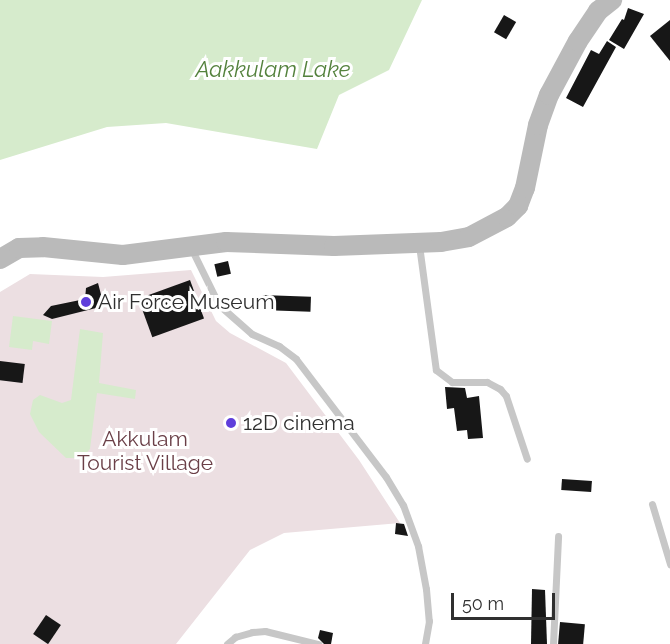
<!DOCTYPE html>
<html>
<head>
<meta charset="utf-8">
<style>
  body { margin:0 }
  #map { position:relative; width:670px; height:644px; overflow:hidden; background:#fff; font-family:Raleway,sans-serif }
  div>[style] { position:absolute }
  .green>* { inset:0; background:#ecdfe2 }
  .water>* { inset:0; background:#d6ebcc }
  .building>* { inset:0; background:#171717; transform-origin:0 0 }
  .service>* { height:7px; margin:-3.5px; padding:0 3.5px; transform-origin:3.5px; border-radius:3.5px; background:#c7c7c7 }
  .secondary>* { height:20px; margin:-10px; padding:0 10px; transform-origin:10px; border-radius:10px; background:#bababa }
  .dots>* { width:16px; height:16px; translate:-50% -50%; box-sizing:border-box; border:3px solid #fff; border-radius:50% }
  span { translate:-50% -50%; white-space:nowrap; text-align:center; line-height:1.15; -webkit-text-stroke:6px #fff; paint-order:stroke }
  .poi-label { font-size:21px; color:#303030 }
  .left { translate:0 -50%; text-align:left }
  .park-label { font-size:21px; color:#6a3f47 }
  .water-label { font-size:22px; color:#54823d; font-style:italic }
  .scale { position:absolute; left:451px; top:593px; width:104px; height:27px; box-sizing:border-box; border:3px solid #303030; border-top:0; padding-left:8px; font-size:18px; line-height:21px; white-space:nowrap; color:#303030; -webkit-text-stroke:4px #fff; paint-order:stroke }
</style>
</head>
<body>
<div id="map">
  <div class="green">
    <div style="clip-path:polygon(191px 270px,216px 321px,230px 333px,286px 363px,359px 460px,400px 523px,284px 533px,250px 550px,176px 644px,0 644px,0 292px,30px 274px,103px 277px)"></div>
  </div>
  <div class="water">
    <div style="clip-path:polygon(0 0,422px 0,389px 70px,339px 95px,317px 149px,166px 123px,107px 127px,0 160px)"></div>
    <div style="clip-path:polygon(13px 316px,52px 321px,49px 344px,33px 341px,32px 350px,9px 347px)"></div>
    <div style="clip-path:polygon(80px 329px,103px 333px,99px 383px,136px 390px,135px 399px,97px 393px,90px 449px,82px 458px,66px 458px,39px 432px,30px 414px,33px 400px,40px 395px,62px 403px,71px 400px)"></div>
  </div>
  <div class="building">
    <div style="clip-path:polygon(628px 8px,644px 14px,624px 49px,609px 40px,622px 19px,624px 20px)"></div>
    <div style="left:504px;top:15px;width:14px;height:20px;rotate:30deg"></div>
    <div style="clip-path:polygon(670px 20px,670px 61px,650px 36px)"></div>
    <div style="clip-path:polygon(607px 41px,616px 47px,583px 107px,566px 98px,591px 50px,599px 54px)"></div>
    <div style="left:228px;top:261px;width:13px;height:14px;rotate:77deg"></div>
    <div style="left:190px;top:280px;width:41px;height:55px;rotate:70deg"></div>
    <div style="clip-path:polygon(98px 283px,104px 306px,52px 319px,43px 315px,51px 306px,85px 299px,86px 288px)"></div>
    <div style="left:262px;top:295px;width:49px;height:15px;rotate:2deg"></div>
    <div style="left:0;top:361px;width:25px;height:19px;rotate:7deg"></div>
    <div style="clip-path:polygon(445px 387px,465px 388px,467px 398px,479px 396px,483px 438px,468px 439px,467px 430px,457px 431px,454px 408px,447px 409px)"></div>
    <div style="left:562px;top:479px;width:30px;height:11px;rotate:4deg"></div>
    <div style="clip-path:polygon(396px 523px,404px 524px,408px 536px,395px 534px)"></div>
    <div style="clip-path:polygon(532px 589px,545px 590px,547px 644px,531px 644px)"></div>
    <div style="left:46px;top:615px;width:18px;height:23px;rotate:34deg"></div>
    <div style="left:560px;top:622px;width:25px;height:22px;rotate:5deg"></div>
    <div style="clip-path:polygon(320px 630px,333px 633px,331px 644px,324px 644px,318px 638px)"></div>
  </div>
  <div class="service">
    <div style="left:419px;top:245px;width:126px;rotate:82.3deg"></div>
    <div style="left:436px;top:370px;width:20px;rotate:37deg"></div>
    <div style="left:452px;top:382px;width:35px"></div>
    <div style="left:487px;top:382px;width:15px;rotate:28deg"></div>
    <div style="left:500px;top:389px;width:9px;rotate:49deg"></div>
    <div style="left:506px;top:396px;width:66px;rotate:71.6deg"></div>
    <div style="left:191px;top:248px;width:64px;rotate:63.8deg"></div>
    <div style="left:219px;top:305px;width:44px;rotate:41.3deg"></div>
    <div style="left:252px;top:334px;width:30px;rotate:24deg"></div>
    <div style="left:279px;top:346px;width:21px;rotate:37deg"></div>
    <div style="left:296px;top:359px;width:148px;rotate:52.7deg"></div>
    <div style="left:386px;top:477px;width:33px;rotate:59deg"></div>
    <div style="left:403px;top:505px;width:44px;rotate:69.9deg"></div>
    <div style="left:418px;top:546px;width:44px;rotate:79.5deg"></div>
    <div style="left:426px;top:589px;width:32px;rotate:85deg"></div>
    <div style="left:429px;top:621px;width:23px;rotate:100deg"></div>
    <div style="left:652px;top:504px;width:63px;rotate:73.3deg"></div>
    <div style="left:227px;top:644px;width:11px;rotate:-41deg"></div>
    <div style="left:235px;top:637px;width:18px;rotate:-16deg"></div>
    <div style="left:252px;top:632px;width:13px;rotate:-4deg"></div>
    <div style="left:265px;top:631px;width:55px;rotate:13.8deg"></div>
    <div style="left:553px;top:644px;width:108px;rotate:-87.3deg"></div>
  </div>
  <div class="secondary">
    <div style="left:0;top:259px;width:22px;rotate:-30deg"></div>
    <div style="left:19px;top:248px;width:24px;rotate:-2deg"></div>
    <div style="left:43px;top:247px;width:80px;rotate:5.7deg"></div>
    <div style="left:123px;top:255px;width:104px;rotate:-7.2deg"></div>
    <div style="left:226px;top:242px;width:108px;rotate:2.1deg"></div>
    <div style="left:334px;top:246px;width:107px;rotate:-2.1deg"></div>
    <div style="left:441px;top:242px;width:28px;rotate:-10deg"></div>
    <div style="left:469px;top:237px;width:43px;rotate:-27.8deg"></div>
    <div style="left:507px;top:217px;width:16px;rotate:-45deg"></div>
    <div style="left:518px;top:206px;width:19px;rotate:-69deg"></div>
    <div style="left:525px;top:188px;width:64px;rotate:-78.3deg"></div>
    <div style="left:538px;top:125px;width:32px;rotate:-70deg"></div>
    <div style="left:549px;top:95px;width:61px;rotate:-61.8deg"></div>
    <div style="left:578px;top:41px;width:36px;rotate:-56deg"></div>
    <div style="left:598px;top:11px;width:18px;rotate:-38deg"></div>
  </div>
  <div class="dots">
    <div style="left:86px;top:302px;background:#5f3edb"></div>
    <div style="left:231px;top:423px;background:#5f3edb"></div>
  </div>
  <div class="poi-label">
    <span class="left" style="left:98px;top:302px">Air Force Museum</span>
    <span class="left" style="left:243px;top:423px">12D cinema</span>
  </div>
  <div class="park-label">
    <span style="left:145px;top:451px">Akkulam<br>Tourist Village</span>
  </div>
  <div class="water-label">
    <span style="left:273px;top:70px">Aakkulam Lake</span>
  </div>
  <div class="scale">50 m</div>
</div>
</body>
</html>
